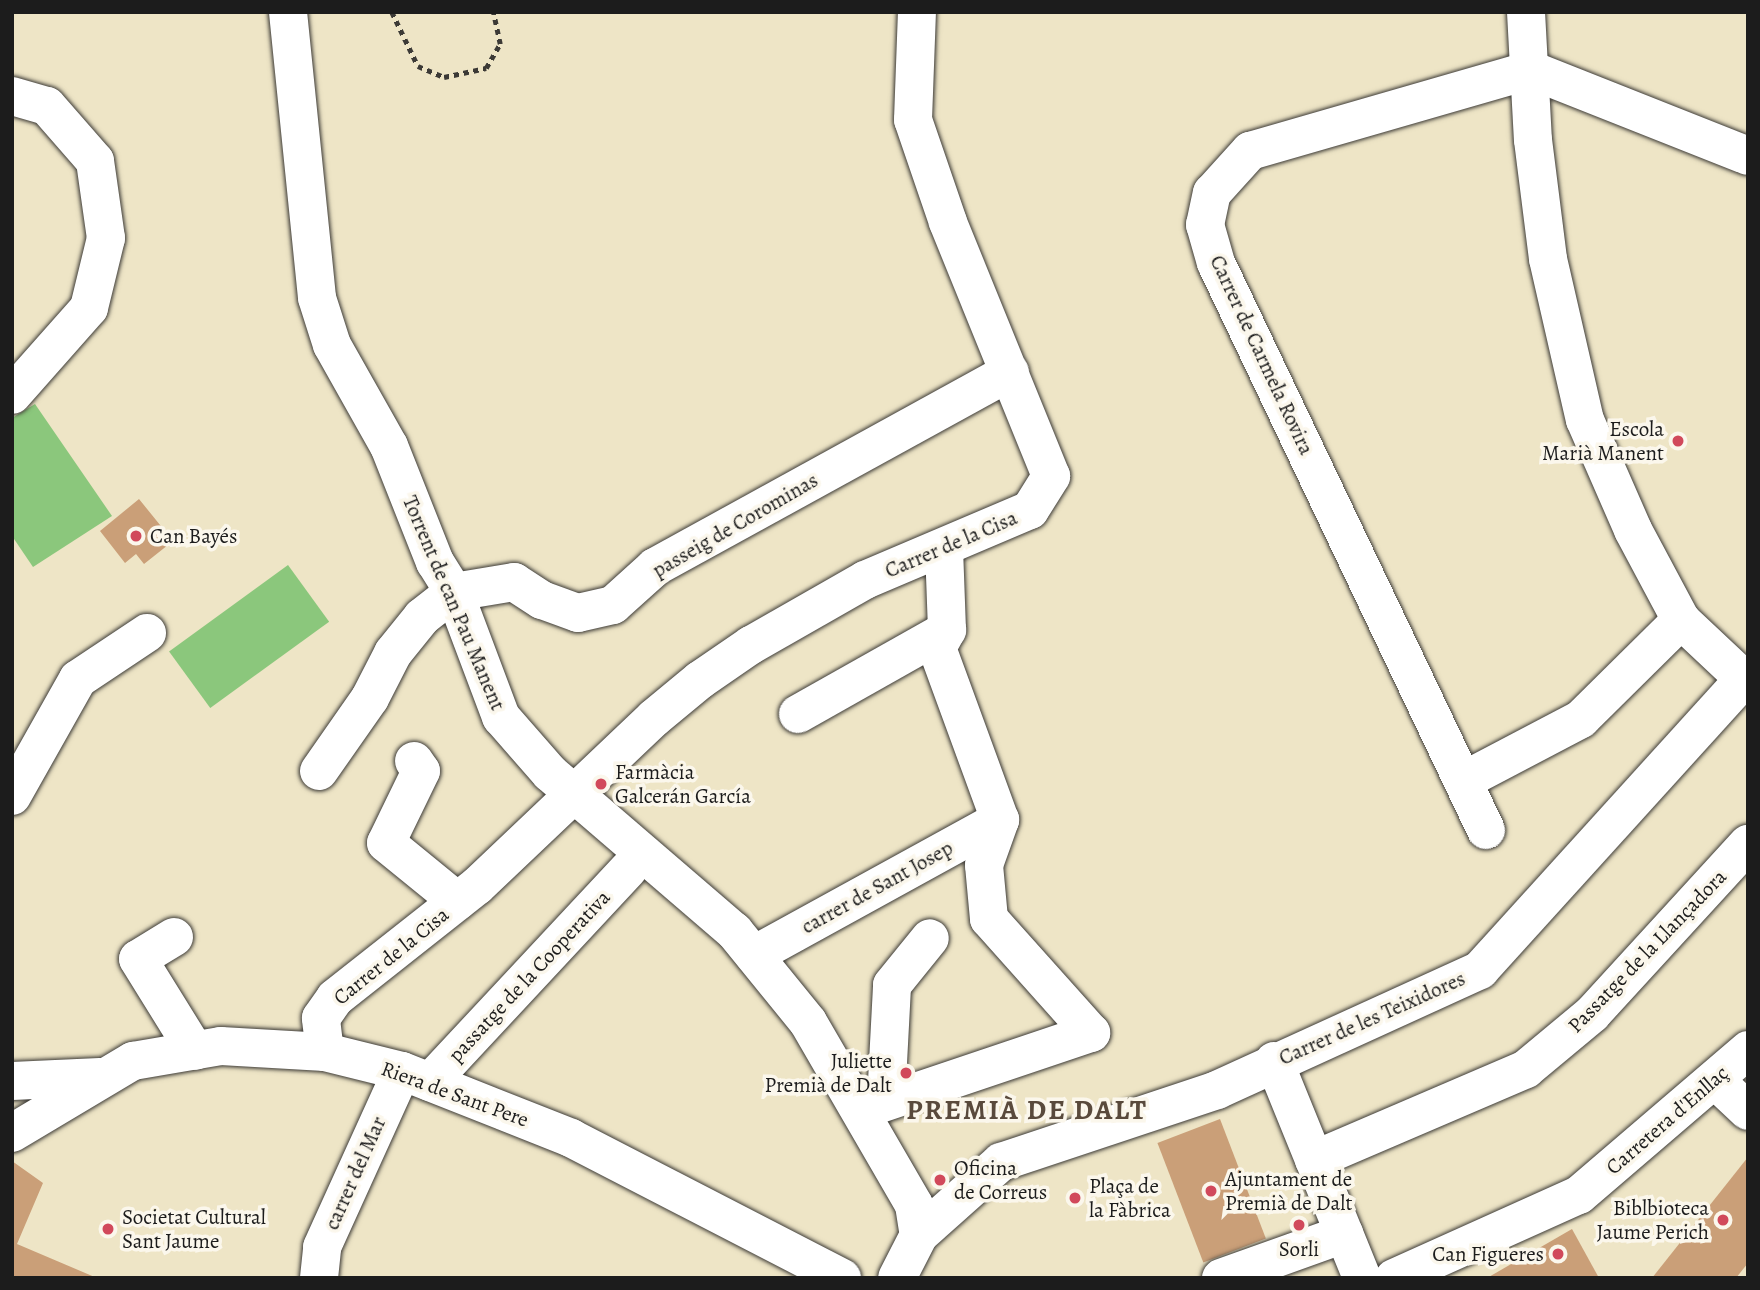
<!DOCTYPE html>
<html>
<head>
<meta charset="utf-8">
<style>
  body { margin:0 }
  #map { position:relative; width:1760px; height:1290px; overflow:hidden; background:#eee5c6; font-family:Alegreya,serif }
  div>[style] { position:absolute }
  .green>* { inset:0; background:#8bc77c; transform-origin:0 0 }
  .building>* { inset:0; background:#ca9f78; transform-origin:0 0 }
  .path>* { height:4.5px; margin-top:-2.25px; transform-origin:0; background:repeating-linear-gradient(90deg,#3c3a36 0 5px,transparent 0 10px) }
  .roads { filter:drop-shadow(0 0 2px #3c3a36) drop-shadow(0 0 2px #3c3a36) }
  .minor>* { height:38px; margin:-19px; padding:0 19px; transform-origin:19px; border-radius:19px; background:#fff }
  .dots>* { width:19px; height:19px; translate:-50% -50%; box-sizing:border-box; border:4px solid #fbf7ec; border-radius:50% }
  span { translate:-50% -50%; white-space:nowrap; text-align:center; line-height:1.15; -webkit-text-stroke:7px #fbf7ec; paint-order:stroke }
  .street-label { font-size:21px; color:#1c1c1c }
  .poi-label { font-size:21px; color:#1c1c1c }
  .right { translate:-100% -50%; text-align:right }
  .left { translate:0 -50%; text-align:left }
  .district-label { font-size:28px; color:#594a3c; font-weight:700; letter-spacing:2px }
  .frame { position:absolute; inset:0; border:14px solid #1c1c1c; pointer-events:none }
</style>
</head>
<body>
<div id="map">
  <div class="green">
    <div style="clip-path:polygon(35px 404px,112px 516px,33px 567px,12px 536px,12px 418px)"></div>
    <div style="left:288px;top:565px;width:70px;height:147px;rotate:54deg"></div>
  </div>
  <div class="building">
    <div style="clip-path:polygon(139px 499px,173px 541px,144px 564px,136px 554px,125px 563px,100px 531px)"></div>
    <div style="left:1220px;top:1119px;width:128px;height:67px;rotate:69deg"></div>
    <div style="clip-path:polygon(1748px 1157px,1748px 1263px,1736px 1278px,1652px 1278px)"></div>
    <div style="clip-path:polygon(12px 1161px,43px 1183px,17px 1244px,97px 1278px,12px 1278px)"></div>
    <div style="clip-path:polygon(1572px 1229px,1599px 1278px,1487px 1278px)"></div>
  </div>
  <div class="path">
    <div style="left:392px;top:12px;width:60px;rotate:64.3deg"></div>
    <div style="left:418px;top:66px;width:28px;rotate:23deg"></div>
    <div style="left:444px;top:77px;width:43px;rotate:-12.1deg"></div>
    <div style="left:486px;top:68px;width:28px;rotate:-60deg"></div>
    <div style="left:500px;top:44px;width:33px;rotate:-102deg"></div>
  </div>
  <div class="roads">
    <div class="minor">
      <div style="left:288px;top:12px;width:287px;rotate:84.2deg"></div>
      <div style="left:317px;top:298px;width:49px;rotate:72.3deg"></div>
      <div style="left:332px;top:345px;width:116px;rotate:60.6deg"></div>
      <div style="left:389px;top:446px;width:125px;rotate:68.4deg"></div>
      <div style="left:435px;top:562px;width:36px;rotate:58deg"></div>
      <div style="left:454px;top:592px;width:134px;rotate:69.4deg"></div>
      <div style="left:501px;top:717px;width:74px;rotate:48.8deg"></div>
      <div style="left:550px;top:773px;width:243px;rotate:40.7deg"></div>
      <div style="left:734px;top:931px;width:117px;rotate:50.9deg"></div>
      <div style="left:808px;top:1022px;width:211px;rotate:59.9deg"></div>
      <div style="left:914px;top:1205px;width:30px;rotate:81deg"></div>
      <div style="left:919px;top:1235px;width:48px;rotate:117.1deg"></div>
      <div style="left:1526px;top:12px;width:128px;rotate:86.9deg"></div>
      <div style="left:1533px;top:140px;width:120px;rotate:82.8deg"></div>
      <div style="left:1548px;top:259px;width:165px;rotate:77.1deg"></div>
      <div style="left:1585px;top:420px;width:120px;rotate:66.4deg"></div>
      <div style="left:1633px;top:530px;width:102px;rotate:61.9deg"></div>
      <div style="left:1681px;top:620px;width:92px;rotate:43.2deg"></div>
      <div style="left:12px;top:96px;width:36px;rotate:16deg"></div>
      <div style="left:47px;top:106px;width:73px;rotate:48.9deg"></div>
      <div style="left:95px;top:161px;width:78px;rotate:81.9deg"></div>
      <div style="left:106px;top:238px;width:72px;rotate:103.7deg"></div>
      <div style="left:89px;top:308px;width:116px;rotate:131.5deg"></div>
      <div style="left:798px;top:714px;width:171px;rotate:-29.4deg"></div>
      <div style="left:414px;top:761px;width:12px;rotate:55deg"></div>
      <div style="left:421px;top:771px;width:80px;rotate:115.9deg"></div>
      <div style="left:386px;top:843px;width:92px;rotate:39.2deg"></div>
      <div style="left:319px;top:771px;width:89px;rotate:-55.1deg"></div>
      <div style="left:370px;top:698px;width:51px;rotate:-62.9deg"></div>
      <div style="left:393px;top:653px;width:46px;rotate:-51.1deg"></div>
      <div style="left:422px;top:617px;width:41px;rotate:-38deg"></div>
      <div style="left:454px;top:592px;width:61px;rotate:-9.5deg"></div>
      <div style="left:514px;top:582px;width:33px;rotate:33deg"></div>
      <div style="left:542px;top:600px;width:38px;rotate:20deg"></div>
      <div style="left:578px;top:613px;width:36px;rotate:-13deg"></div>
      <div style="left:613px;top:605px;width:57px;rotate:-42.1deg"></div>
      <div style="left:655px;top:567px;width:405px;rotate:-28.8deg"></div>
      <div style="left:1463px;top:781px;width:133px;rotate:-27.7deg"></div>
      <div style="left:1581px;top:719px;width:141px;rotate:-44.7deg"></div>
      <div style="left:12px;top:796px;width:134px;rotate:-60.6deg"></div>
      <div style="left:78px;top:679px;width:83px;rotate:-33.7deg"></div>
      <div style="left:1486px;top:830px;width:628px;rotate:-115.46deg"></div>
      <div style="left:1216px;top:263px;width:40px;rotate:-106deg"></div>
      <div style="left:1205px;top:225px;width:33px;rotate:-78deg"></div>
      <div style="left:1212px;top:193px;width:57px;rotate:-47.9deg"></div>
      <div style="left:1250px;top:151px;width:292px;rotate:-16.1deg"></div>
      <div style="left:1531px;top:70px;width:233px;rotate:21.6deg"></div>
      <div style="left:174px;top:937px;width:42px;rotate:148.6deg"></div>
      <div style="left:138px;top:959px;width:108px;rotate:58.2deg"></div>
      <div style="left:754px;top:955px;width:281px;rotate:-28.8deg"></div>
      <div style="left:325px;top:1052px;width:34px;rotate:-97deg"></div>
      <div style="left:321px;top:1018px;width:24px;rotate:-55deg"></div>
      <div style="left:335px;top:998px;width:181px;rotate:-38.3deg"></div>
      <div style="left:477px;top:886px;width:244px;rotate:-43.5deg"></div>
      <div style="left:654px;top:718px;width:60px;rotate:-39.6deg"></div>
      <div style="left:700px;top:680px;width:62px;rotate:-34.5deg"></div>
      <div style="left:751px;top:645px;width:131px;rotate:-29.7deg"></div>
      <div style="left:865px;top:580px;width:179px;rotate:-23deg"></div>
      <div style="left:1030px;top:510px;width:40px;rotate:-58deg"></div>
      <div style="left:1051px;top:476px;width:274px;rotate:-112.1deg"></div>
      <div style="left:948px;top:222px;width:108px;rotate:-108.9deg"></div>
      <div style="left:913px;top:120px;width:108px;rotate:-87.9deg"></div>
      <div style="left:1274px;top:1061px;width:234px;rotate:67.9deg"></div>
      <div style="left:1715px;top:1080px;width:45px;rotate:43.2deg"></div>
      <div style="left:12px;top:1081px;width:88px;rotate:-2.6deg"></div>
      <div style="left:430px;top:1082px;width:290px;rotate:-47deg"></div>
      <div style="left:886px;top:1101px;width:116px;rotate:-87deg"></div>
      <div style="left:892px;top:985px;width:60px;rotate:-51deg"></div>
      <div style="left:862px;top:1110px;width:242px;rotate:-18.6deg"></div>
      <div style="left:1091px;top:1033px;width:153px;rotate:-131.8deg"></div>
      <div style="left:989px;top:919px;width:54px;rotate:-95.3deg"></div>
      <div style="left:984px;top:865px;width:48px;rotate:-70.4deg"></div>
      <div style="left:1000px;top:820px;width:183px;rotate:-110.1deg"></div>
      <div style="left:937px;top:648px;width:21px;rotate:-61deg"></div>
      <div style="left:947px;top:630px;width:82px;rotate:-92.1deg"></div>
      <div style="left:12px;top:1133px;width:141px;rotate:-30.8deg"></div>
      <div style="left:133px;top:1061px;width:89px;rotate:-9.7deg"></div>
      <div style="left:221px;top:1046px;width:104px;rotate:3.3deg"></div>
      <div style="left:325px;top:1052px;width:79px;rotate:13.9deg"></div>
      <div style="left:402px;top:1071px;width:182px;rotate:21.6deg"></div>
      <div style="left:571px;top:1138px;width:305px;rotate:27.3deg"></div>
      <div style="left:1314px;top:1160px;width:231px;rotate:-23.2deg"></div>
      <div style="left:1526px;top:1069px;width:86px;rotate:-39.8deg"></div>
      <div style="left:1592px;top:1014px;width:231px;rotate:-47.5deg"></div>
      <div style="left:919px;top:1235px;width:110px;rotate:-41.7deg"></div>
      <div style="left:1001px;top:1162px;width:228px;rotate:-18.4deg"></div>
      <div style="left:1217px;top:1090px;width:289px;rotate:-24.5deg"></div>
      <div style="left:1480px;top:970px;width:391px;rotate:-47.8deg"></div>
      <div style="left:319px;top:1278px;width:31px;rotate:-84deg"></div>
      <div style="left:322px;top:1247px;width:193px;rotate:-65.6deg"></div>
      <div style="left:1221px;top:1278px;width:131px;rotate:-19.7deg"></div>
      <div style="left:1394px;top:1278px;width:203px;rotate:-24.2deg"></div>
      <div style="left:1579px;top:1195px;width:223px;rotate:-40.6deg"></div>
    </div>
  </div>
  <div class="dots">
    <div style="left:1678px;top:441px;background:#d1495b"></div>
    <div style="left:136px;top:536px;background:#d1495b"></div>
    <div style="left:601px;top:784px;background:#d1495b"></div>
    <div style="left:906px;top:1073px;background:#d1495b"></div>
    <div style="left:940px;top:1180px;background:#d1495b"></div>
    <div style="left:1211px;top:1191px;background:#d1495b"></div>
    <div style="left:1075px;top:1198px;background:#d1495b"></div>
    <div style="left:1723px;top:1220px;background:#d1495b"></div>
    <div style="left:1299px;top:1225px;background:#d1495b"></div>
    <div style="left:108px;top:1229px;background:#d1495b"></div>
    <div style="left:1558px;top:1254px;background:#d1495b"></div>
  </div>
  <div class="street-label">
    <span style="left:1262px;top:355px;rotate:65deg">Carrer de Carmela Rovira</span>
    <span style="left:735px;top:525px;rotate:-30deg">passeig de Corominas</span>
    <span style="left:951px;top:544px;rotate:-23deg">Carrer de la Cisa</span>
    <span style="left:454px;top:603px;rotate:67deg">Torrent de can Pau Manent</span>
    <span style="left:877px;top:887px;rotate:-29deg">carrer de Sant Josep</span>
    <span style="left:1647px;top:951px;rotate:-46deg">Passatge de la Llançadora</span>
    <span style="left:391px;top:956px;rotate:-39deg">Carrer de la Cisa</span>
    <span style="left:529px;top:976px;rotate:-47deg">passatge de la Cooperativa</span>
    <span style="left:1372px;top:1018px;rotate:-24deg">Carrer de les Teixidores</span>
    <span style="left:455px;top:1094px;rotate:20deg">Riera de Sant Pere</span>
    <span style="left:1667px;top:1120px;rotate:-41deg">Carretera d'Enllaç</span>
    <span style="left:355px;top:1173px;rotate:-66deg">carrer del Mar</span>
  </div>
  <div class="poi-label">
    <span class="right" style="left:1664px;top:441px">Escola<br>Marià Manent</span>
    <span class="left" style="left:150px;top:536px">Can Bayés</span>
    <span class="left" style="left:615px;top:784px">Farmàcia<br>Galcerán García</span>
    <span class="right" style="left:892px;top:1073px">Juliette<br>Premià de Dalt</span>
    <span class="left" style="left:954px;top:1180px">Oficina<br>de Correus</span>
    <span class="left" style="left:1225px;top:1191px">Ajuntament de<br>Premià de Dalt</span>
    <span class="left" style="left:1089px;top:1198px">Plaça de<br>la Fàbrica</span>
    <span class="right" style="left:1709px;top:1220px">Biblbioteca<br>Jaume Perich</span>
    <span class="left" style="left:122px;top:1229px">Societat Cultural<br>Sant Jaume</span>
    <span style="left:1299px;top:1249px">Sorli</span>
    <span class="right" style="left:1544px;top:1254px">Can Figueres</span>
  </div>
  <div class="district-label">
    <span style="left:1027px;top:1110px">PREMIÀ DE DALT</span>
  </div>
  <div class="frame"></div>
</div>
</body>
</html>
